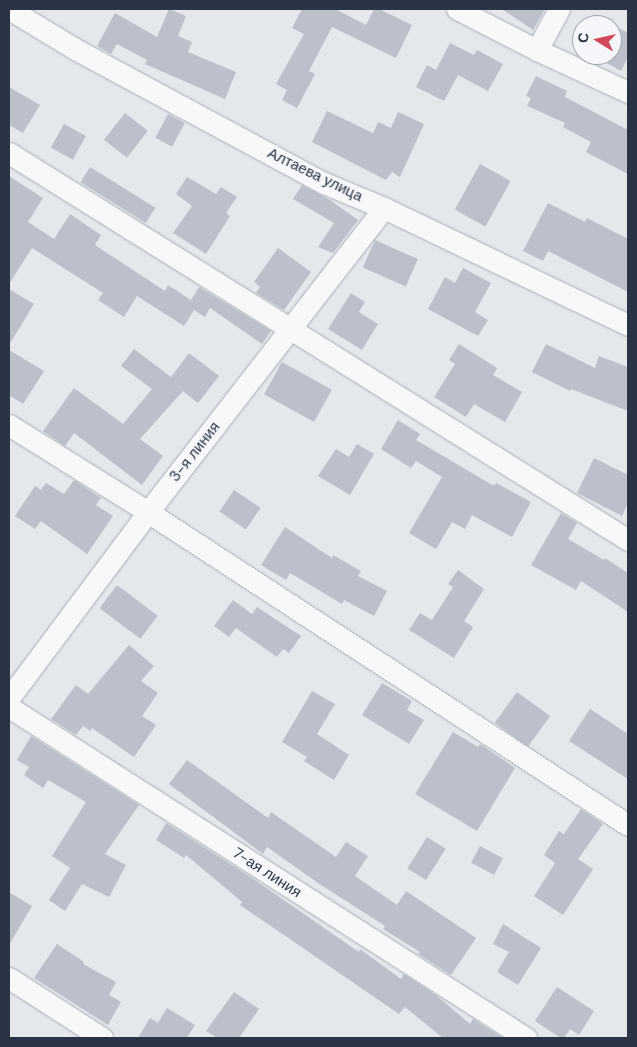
<!DOCTYPE html>
<html>
<head>
<meta charset="utf-8">
<style>
  body { margin:0 }
  #map { position:relative; width:637px; height:1047px; overflow:hidden; background:#e4e7ec; font-family:"DM Sans",sans-serif }
  div>[style] { position:absolute }
  .building>* { inset:0; background:#bbc0ca; transform-origin:0 0 }
  .roads { filter:drop-shadow(0 0 1px #a9aeb7) drop-shadow(0 0 1px #a9aeb7) }
  .minor>* { height:21px; margin:-10.5px; padding:0 10.5px; transform-origin:10.5px; border-radius:10.5px; background:#f7f8fa }
  span { translate:-50% -50%; white-space:nowrap; text-align:center; line-height:1.15; -webkit-text-stroke:4.5px #f4f6f9; paint-order:stroke }
  .street-label { font-size:15px; color:#2b3445 }
  .frame { position:absolute; inset:0; border:10px solid #2b3445; pointer-events:none }
  .north { position:absolute; left:572px; top:15px; width:50px; height:50px; box-sizing:border-box; background:#f4f6f9; border:1px solid #a4a8b1; border-radius:50%; rotate:279deg; font-size:14px; font-weight:700; line-height:20px; text-align:center; color:#2b3445 }
  .north::after { content:''; display:block; margin:auto; width:18px; height:22px; background:#d1495b; clip-path:polygon(50% 0,100% 100%,50% 72%,0 100%) }
</style>
</head>
<body>
<div id="map">
  <div class="building">
    <div style="clip-path:polygon(169px 9px,186px 16px,178px 36px,192px 42px,188px 52px,236px 72px,225px 99px,145px 64px,147px 60px,117px 44px,111px 54px,97px 46px,115px 13px,157px 37px)"></div>
    <div style="clip-path:polygon(302px 9px,335px 9px,366px 25px,374px 9px,379px 9px,412px 25px,396px 58px,332px 27px,309px 71px,315px 74px,297px 108px,282px 100px,287px 90px,276px 84px,304px 34px,292px 28px)"></div>
    <div style="clip-path:polygon(502px 9px,545px 9px,533px 30px)"></div>
    <div style="clip-path:polygon(603px 20px,628px 33px,628px 57px,621px 71px,592px 55px,612px 55px,612px 25px,600px 25px)"></div>
    <div style="clip-path:polygon(450px 43px,474px 55px,477px 50px,503px 64px,488px 91px,458px 75px,444px 101px,416px 87px,427px 65px,436px 70px)"></div>
    <div style="clip-path:polygon(536px 76px,567px 91px,565px 97px,628px 130px,628px 174px,586px 152px,591px 142px,563px 127px,565px 123px,527px 106px,531px 98px,526px 96px)"></div>
    <div style="clip-path:polygon(9px 87px,40px 105px,23px 133px,9px 125px)"></div>
    <div style="clip-path:polygon(327px 111px,373px 133px,378px 122px,391px 128px,398px 112px,424px 124px,400px 177px,392px 172px,386px 180px,312px 142px)"></div>
    <div style="left:125px;top:113px;width:29px;height:34px;rotate:38deg"></div>
    <div style="left:168px;top:114px;width:19px;height:27px;rotate:28deg"></div>
    <div style="left:64px;top:124px;width:25px;height:27px;rotate:29deg"></div>
    <div style="left:480px;top:164px;width:35px;height:52px;rotate:29deg"></div>
    <div style="left:90px;top:167px;width:77px;height:18px;rotate:32deg"></div>
    <div style="clip-path:polygon(9px 176px,43px 198px,28px 222px,54px 239px,70px 214px,101px 235px,95px 245px,165px 291px,168px 285px,191px 300px,199px 287px,271px 331px,262px 344px,210px 308px,205px 317px,194px 310px,184px 326px,137px 296px,124px 317px,98px 300px,103px 293px,32px 248px,9px 284px)"></div>
    <div style="clip-path:polygon(187px 177px,216px 194px,221px 187px,237px 197px,226px 213px,230px 216px,206px 254px,173px 233px,192px 206px,176px 194px)"></div>
    <div style="clip-path:polygon(302px 185px,330px 200px,358px 220px,333px 253px,318px 247px,334px 223px,293px 199px)"></div>
    <div style="clip-path:polygon(548px 203px,585px 222px,587px 218px,628px 239px,628px 292px,548px 251px,543px 261px,523px 251px)"></div>
    <div style="left:375px;top:240px;width:47px;height:30px;rotate:24deg"></div>
    <div style="clip-path:polygon(278px 248px,311px 272px,284px 310px,256px 293px,260px 287px,254px 282px)"></div>
    <div style="clip-path:polygon(463px 268px,491px 283px,475px 312px,488px 320px,478px 336px,428px 309px,445px 277px,455px 283px)"></div>
    <div style="clip-path:polygon(9px 289px,34px 304px,9px 345px)"></div>
    <div style="clip-path:polygon(351px 293px,365px 302px,359px 312px,378px 324px,362px 350px,328px 329px)"></div>
    <div style="clip-path:polygon(459px 344px,497px 368px,493px 375px,522px 392px,505px 422px,474px 404px,466px 417px,434px 397px,455px 364px,449px 360px)"></div>
    <div style="clip-path:polygon(546px 344px,595px 368px,599px 356px,628px 367px,628px 411px,571px 389px,570px 391px,532px 372px)"></div>
    <div style="clip-path:polygon(134px 349px,171px 377px,189px 353px,219px 376px,198px 403px,183px 391px,140px 439px,163px 456px,142px 485px,74px 433px,65px 446px,43px 431px,74px 388px,123px 424px,152px 389px,121px 366px)"></div>
    <div style="clip-path:polygon(9px 350px,44px 371px,23px 404px,9px 395px)"></div>
    <div style="left:282px;top:362px;width:57px;height:37px;rotate:29deg"></div>
    <div style="clip-path:polygon(398px 420px,420px 434px,416px 440px,494px 486px,496px 483px,531px 502px,512px 537px,472px 515px,465px 529px,452px 522px,436px 549px,409px 533px,442px 477px,416px 461px,411px 468px,381px 449px)"></div>
    <div style="clip-path:polygon(357px 444px,374px 454px,350px 495px,318px 476px,336px 449px,349px 457px)"></div>
    <div style="clip-path:polygon(594px 458px,628px 475px,628px 503px,622px 516px,577px 493px)"></div>
    <div style="clip-path:polygon(74px 480px,101px 498px,96px 505px,113px 516px,87px 554px,41px 521px,35px 529px,15px 516px,35px 486px,41px 490px,46px 483px,64px 494px)"></div>
    <div style="left:234px;top:490px;width:32px;height:26px;rotate:34deg"></div>
    <div style="clip-path:polygon(561px 513px,577px 523px,568px 539px,604px 560px,605px 558px,628px 573px,628px 612px,581px 581px,576px 590px,531px 565px)"></div>
    <div style="clip-path:polygon(285px 527px,332px 558px,333px 555px,361px 571px,358px 576px,387px 591px,374px 616px,344px 600px,342px 604px,290px 573px,286px 580px,261px 565px)"></div>
    <div style="clip-path:polygon(458px 570px,484px 589px,464px 621px,473px 627px,454px 658px,409px 630px,420px 613px,432px 620px,453px 587px,448px 584px)"></div>
    <div style="left:117px;top:585px;width:51px;height:29px;rotate:37deg"></div>
    <div style="clip-path:polygon(233px 600px,252px 614px,257px 607px,301px 636px,289px 653px,283px 649px,277px 657px,236px 628px,229px 637px,214px 626px)"></div>
    <div style="clip-path:polygon(129px 645px,154px 666px,141px 681px,158px 693px,142px 716px,156px 725px,134px 757px,92px 728px,90px 731px,83px 726px,76px 735px,51px 719px,76px 685px,88px 694px)"></div>
    <div style="clip-path:polygon(382px 683px,412px 701px,407px 710px,424px 720px,409px 744px,362px 715px)"></div>
    <div style="clip-path:polygon(312px 691px,335px 704px,317px 734px,349px 755px,334px 780px,304px 761px,307px 757px,282px 742px)"></div>
    <div style="left:517px;top:692px;width:41px;height:38px;rotate:36deg"></div>
    <div style="clip-path:polygon(590px 709px,628px 734px,628px 779px,569px 741px)"></div>
    <div style="clip-path:polygon(453px 732px,478px 747px,480px 744px,515px 768px,477px 831px,415px 794px)"></div>
    <div style="clip-path:polygon(31px 736px,139px 805px,105px 854px,126px 865px,109px 897px,82px 884px,65px 911px,49px 900px,70px 868px,52px 856px,86px 802px,48px 780px,43px 788px,24px 775px,29px 767px,17px 760px)"></div>
    <div style="clip-path:polygon(187px 760px,268px 818px,271px 812px,336px 857px,346px 842px,368px 856px,355px 876px,397px 905px,406px 891px,476px 938px,451px 975px,418px 954px,420px 952px,383px 929px,385px 926px,318px 883px,267px 847px,263px 854px,169px 784px)"></div>
    <div style="clip-path:polygon(581px 809px,603px 824px,578px 859px,593px 869px,563px 915px,534px 896px,555px 863px,544px 855px,559px 831px,564px 834px)"></div>
    <div style="clip-path:polygon(166px 823px,249px 876px,359px 952px,360px 949px,401px 979px,404px 974px,437px 996px,470px 1024px,473px 1019px,503px 1038px,443px 1038px,405px 1007px,399px 1014px,240px 905px,242px 902px,186px 855px,184px 858px,156px 840px)"></div>
    <div style="left:427px;top:837px;width:22px;height:37px;rotate:32deg"></div>
    <div style="left:480px;top:846px;width:26px;height:19px;rotate:28deg"></div>
    <div style="clip-path:polygon(9px 892px,32px 906px,9px 945px)"></div>
    <div style="clip-path:polygon(503px 924px,541px 948px,518px 985px,497px 972px,509px 952px,493px 944px)"></div>
    <div style="clip-path:polygon(57px 944px,84px 962px,83px 964px,116px 982px,109px 995px,121px 1002px,108px 1025px,34px 978px)"></div>
    <div style="clip-path:polygon(557px 987px,594px 1011px,579px 1035px,570px 1029px,564px 1038px,561px 1038px,535px 1021px)"></div>
    <div style="clip-path:polygon(234px 992px,259px 1009px,239px 1038px,217px 1038px,206px 1031px)"></div>
    <div style="clip-path:polygon(167px 1008px,195px 1025px,187px 1038px,138px 1038px,150px 1018px,158px 1023px)"></div>
  </div>
  <div class="roads">
    <div class="minor">
      <div style="left:9px;top:9px;width:77px;rotate:31.2deg"></div>
      <div style="left:75px;top:49px;width:283px;rotate:28.3deg"></div>
      <div style="left:324px;top:183px;width:65px;rotate:22.6deg"></div>
      <div style="left:384px;top:208px;width:271px;rotate:25.6deg"></div>
      <div style="left:457px;top:9px;width:90px;rotate:27.1deg"></div>
      <div style="left:537px;top:50px;width:47px;rotate:-61.8deg"></div>
      <div style="left:537px;top:50px;width:100px;rotate:24.8deg"></div>
      <div style="left:9px;top:153px;width:730px;rotate:32.01deg"></div>
      <div style="left:9px;top:425px;width:164px;rotate:32deg"></div>
      <div style="left:148px;top:512px;width:573px;rotate:33.11deg"></div>
      <div style="left:9px;top:698px;width:232px;rotate:-53.2deg"></div>
      <div style="left:148px;top:512px;width:385px;rotate:-52.2deg"></div>
      <div style="left:9px;top:707px;width:614px;rotate:32.63deg"></div>
      <div style="left:9px;top:978px;width:111px;rotate:32.8deg"></div>
    </div>
  </div>
  <div class="street-label">
    <span style="left:315px;top:175px;rotate:26deg">Алтаева улица</span>
    <span style="left:195px;top:452px;rotate:-52deg">3-я линия</span>
    <span style="left:267px;top:873px;rotate:33deg">7-ая линия</span>
  </div>
  <div class="frame"></div>
  <div class="north">С</div>
</div>
</body>
</html>
